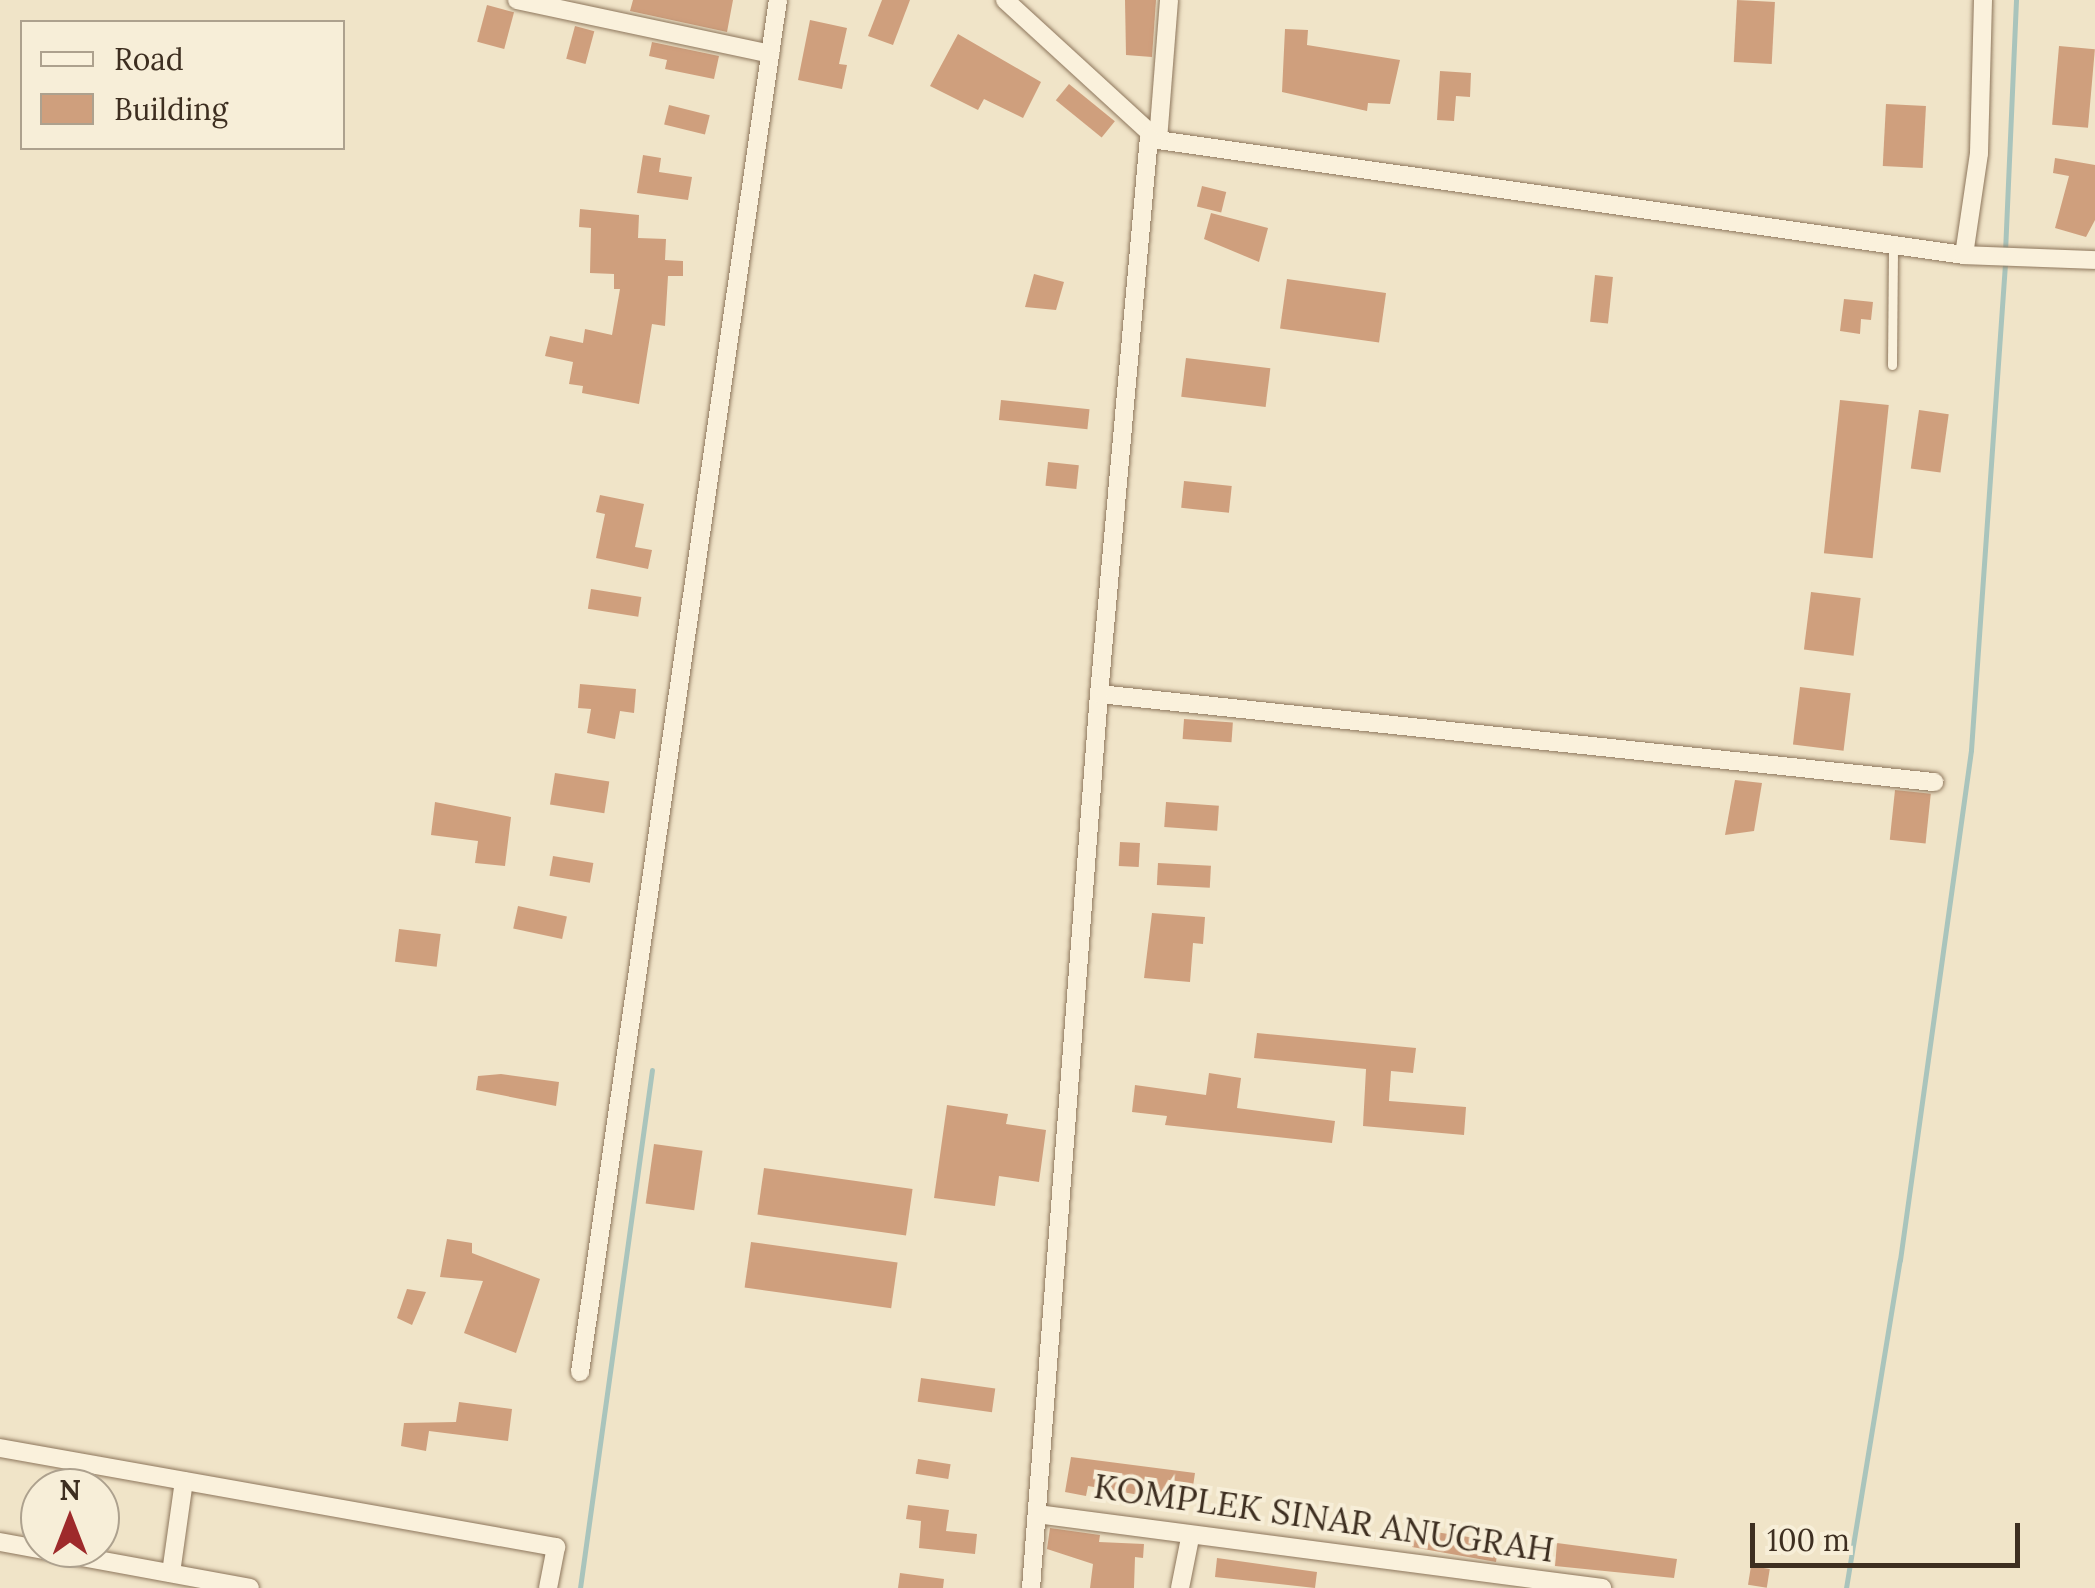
<!DOCTYPE html>
<html>
<head>
<meta charset="utf-8">
<style>
  body { margin:0 }
  #map { position:relative; width:2095px; height:1588px; overflow:hidden; background:#f0e4c8; font-family:Lora,serif }
  div>[style] { position:absolute }
  .stream>* { height:5px; margin:-2.5px; padding:0 2.5px; transform-origin:2.5px; border-radius:2.5px; background:#a9c4bc }
  .building>* { inset:0; background:#cf9f7d; transform-origin:0 0 }
  .roads { filter:drop-shadow(0 0 2px #8d765c) drop-shadow(0 0 2px #8d765c) }
  .service>* { height:9px; margin:-4.5px; padding:0 4.5px; transform-origin:4.5px; border-radius:4.5px; background:#faf1dc }
  .minor>* { height:18px; margin:-9px; padding:0 9px; transform-origin:9px; border-radius:9px; background:#faf1dc }
  span { translate:-50% -50%; white-space:nowrap; text-align:center; line-height:1.15; -webkit-text-stroke:8px #f7eed8; paint-order:stroke }
  .street-label { font-size:35px; color:#3d2e20 }
  .legend { position:absolute; left:20px; top:20px; width:325px; height:130px; box-sizing:border-box; background:#f7eed8; border:2px solid #ada18e; margin:0; padding:12px 18px; list-style:none; font-size:30px; color:#3d2e20 }
  .legend li { display:flex; align-items:center; gap:20px; height:50px }
  .legend b { width:50px; border:2px solid #ada18e }
  .north { position:absolute; left:20px; top:1468px; width:100px; height:100px; box-sizing:border-box; background:#f7eed8; border:2px solid #ada18e; border-radius:50%; rotate:0deg; font-size:28px; font-weight:700; line-height:40px; text-align:center; color:#3d2e20 }
  .north::after { content:''; display:block; margin:auto; width:35px; height:45px; background:#9e2a2b; clip-path:polygon(50% 0,100% 100%,50% 72%,0 100%) }
  .scale { position:absolute; left:1750px; top:1523px; width:270px; height:45px; box-sizing:border-box; border:5px solid #3d2e20; border-top:0; padding-left:12px; font-size:30px; line-height:35px; white-space:nowrap; color:#3d2e20; -webkit-text-stroke:8px #f7eed8; paint-order:stroke }
</style>
</head>
<body>
<div id="map">
  <div class="stream">
    <div style="left:2005px;top:252px;width:252px;rotate:-87.5deg"></div>
    <div style="left:580px;top:1588px;width:523px;rotate:-82.09deg"></div>
    <div style="left:1846px;top:1588px;width:332px;rotate:-80.7deg"></div>
    <div style="left:1900px;top:1260px;width:515px;rotate:-82.07deg"></div>
    <div style="left:1971px;top:750px;width:488px;rotate:-86deg"></div>
  </div>
  <div class="building">
    <div style="clip-path:polygon(633px 0,733px 0,727px 32px,630px 11px)"></div>
    <div style="clip-path:polygon(882px 0,910px 0,893px 45px,868px 36px)"></div>
    <div style="clip-path:polygon(1125px 0,1156px 0,1152px 57px,1126px 55px)"></div>
    <div style="left:1737px;top:0;width:38px;height:62px;rotate:3deg"></div>
    <div style="left:487px;top:5px;width:28px;height:38px;rotate:15deg"></div>
    <div style="clip-path:polygon(810px 20px,847px 28px,839px 64px,847px 65px,842px 89px,798px 80px)"></div>
    <div style="left:575px;top:26px;width:20px;height:34px;rotate:15deg"></div>
    <div style="clip-path:polygon(1285px 29px,1308px 30px,1307px 45px,1400px 60px,1390px 104px,1368px 103px,1367px 111px,1282px 92px)"></div>
    <div style="clip-path:polygon(958px 34px,1041px 82px,1023px 118px,984px 99px,978px 110px,930px 86px)"></div>
    <div style="clip-path:polygon(652px 42px,719px 56px,714px 79px,665px 69px,667px 60px,649px 56px)"></div>
    <div style="left:2059px;top:46px;width:36px;height:79px;rotate:5deg"></div>
    <div style="clip-path:polygon(1440px 71px,1471px 73px,1470px 97px,1456px 96px,1454px 121px,1437px 120px)"></div>
    <div style="left:1069px;top:84px;width:59px;height:21px;rotate:39deg"></div>
    <div style="left:1886px;top:104px;width:40px;height:62px;rotate:3deg"></div>
    <div style="left:669px;top:105px;width:42px;height:20px;rotate:14deg"></div>
    <div style="clip-path:polygon(643px 155px,661px 158px,659px 172px,692px 177px,688px 200px,637px 193px)"></div>
    <div style="clip-path:polygon(2055px 158px,2095px 165px,2095px 220px,2086px 237px,2055px 228px,2069px 176px,2053px 173px)"></div>
    <div style="left:1202px;top:186px;width:25px;height:21px;rotate:14deg"></div>
    <div style="clip-path:polygon(580px 209px,639px 215px,638px 238px,666px 239px,665px 260px,683px 261px,683px 276px,668px 276px,665px 326px,652px 324px,639px 404px,582px 393px,583px 386px,569px 384px,573px 362px,545px 356px,550px 336px,583px 343px,585px 329px,612px 335px,620px 289px,614px 289px,614px 274px,590px 273px,591px 228px,579px 227px)"></div>
    <div style="clip-path:polygon(1211px 213px,1268px 228px,1259px 262px,1204px 239px)"></div>
    <div style="clip-path:polygon(1034px 274px,1064px 282px,1056px 310px,1025px 307px)"></div>
    <div style="left:1595px;top:275px;width:18px;height:47px;rotate:6deg"></div>
    <div style="left:1287px;top:279px;width:100px;height:50px;rotate:8deg"></div>
    <div style="clip-path:polygon(1844px 299px,1873px 302px,1871px 320px,1861px 319px,1860px 334px,1840px 331px)"></div>
    <div style="left:1186px;top:358px;width:85px;height:39px;rotate:7deg"></div>
    <div style="left:1001px;top:400px;width:89px;height:20px;rotate:6deg"></div>
    <div style="left:1840px;top:400px;width:49px;height:154px;rotate:6deg"></div>
    <div style="left:1919px;top:410px;width:30px;height:59px;rotate:8deg"></div>
    <div style="left:1048px;top:462px;width:31px;height:24px;rotate:6deg"></div>
    <div style="left:1184px;top:481px;width:48px;height:27px;rotate:6deg"></div>
    <div style="clip-path:polygon(600px 495px,644px 504px,635px 547px,652px 550px,648px 569px,596px 558px,605px 514px,596px 512px)"></div>
    <div style="left:591px;top:589px;width:51px;height:20px;rotate:9deg"></div>
    <div style="left:1811px;top:592px;width:50px;height:58px;rotate:7deg"></div>
    <div style="clip-path:polygon(580px 684px,636px 689px,634px 713px,620px 711px,615px 739px,587px 733px,591px 709px,578px 708px)"></div>
    <div style="left:1800px;top:687px;width:51px;height:58px;rotate:7deg"></div>
    <div style="left:1184px;top:719px;width:49px;height:20px;rotate:4deg"></div>
    <div style="left:555px;top:773px;width:55px;height:32px;rotate:9deg"></div>
    <div style="clip-path:polygon(1735px 780px,1762px 783px,1754px 831px,1725px 835px)"></div>
    <div style="left:1895px;top:790px;width:36px;height:50px;rotate:6deg"></div>
    <div style="clip-path:polygon(435px 802px,511px 817px,505px 866px,475px 863px,478px 841px,431px 835px)"></div>
    <div style="left:1166px;top:802px;width:53px;height:25px;rotate:4deg"></div>
    <div style="left:1120px;top:842px;width:20px;height:24px;rotate:3deg"></div>
    <div style="left:553px;top:856px;width:41px;height:20px;rotate:10deg"></div>
    <div style="left:1158px;top:863px;width:53px;height:22px;rotate:3deg"></div>
    <div style="left:518px;top:906px;width:50px;height:23px;rotate:12deg"></div>
    <div style="clip-path:polygon(1152px 913px,1205px 917px,1203px 944px,1193px 943px,1190px 982px,1144px 978px)"></div>
    <div style="left:399px;top:929px;width:42px;height:33px;rotate:7deg"></div>
    <div style="clip-path:polygon(1257px 1033px,1416px 1048px,1413px 1073px,1391px 1071px,1389px 1101px,1466px 1107px,1464px 1135px,1363px 1126px,1366px 1069px,1254px 1058px)"></div>
    <div style="clip-path:polygon(1209px 1073px,1241px 1078px,1237px 1108px,1335px 1121px,1332px 1143px,1165px 1125px,1167px 1116px,1132px 1112px,1135px 1085px,1206px 1095px)"></div>
    <div style="clip-path:polygon(501px 1074px,559px 1082px,556px 1106px,476px 1090px,478px 1076px)"></div>
    <div style="clip-path:polygon(947px 1105px,1008px 1114px,1006px 1124px,1046px 1130px,1039px 1182px,999px 1176px,995px 1206px,934px 1198px)"></div>
    <div style="left:654px;top:1144px;width:49px;height:60px;rotate:8deg"></div>
    <div style="left:764px;top:1168px;width:150px;height:47px;rotate:8deg"></div>
    <div style="clip-path:polygon(447px 1239px,472px 1243px,472px 1253px,540px 1279px,516px 1353px,464px 1333px,483px 1281px,440px 1277px)"></div>
    <div style="left:751px;top:1242px;width:148px;height:46px;rotate:8deg"></div>
    <div style="clip-path:polygon(407px 1289px,426px 1292px,412px 1325px,397px 1318px)"></div>
    <div style="left:921px;top:1378px;width:75px;height:24px;rotate:8deg"></div>
    <div style="clip-path:polygon(459px 1402px,512px 1409px,508px 1441px,429px 1431px,426px 1451px,401px 1446px,404px 1423px,456px 1422px)"></div>
    <div style="clip-path:polygon(1071px 1457px,1195px 1473px,1192px 1493px,1170px 1489px,1162px 1499px,1088px 1486px,1086px 1496px,1065px 1492px)"></div>
    <div style="left:918px;top:1459px;width:33px;height:15px;rotate:9deg"></div>
    <div style="clip-path:polygon(908px 1505px,949px 1510px,946px 1531px,977px 1534px,975px 1554px,919px 1548px,921px 1521px,906px 1519px)"></div>
    <div style="clip-path:polygon(1050px 1528px,1100px 1535px,1099px 1542px,1144px 1544px,1143px 1558px,1135px 1557px,1134px 1588px,1090px 1588px,1093px 1564px,1047px 1549px)"></div>
    <div style="clip-path:polygon(1415px 1529px,1482px 1539px,1483px 1530px,1500px 1532px,1496px 1562px,1412px 1547px)"></div>
    <div style="clip-path:polygon(1557px 1543px,1677px 1559px,1674px 1578px,1555px 1566px)"></div>
    <div style="clip-path:polygon(1217px 1558px,1317px 1572px,1315px 1588px,1215px 1577px)"></div>
    <div style="left:1751px;top:1566px;width:19px;height:19px;rotate:9deg"></div>
    <div style="clip-path:polygon(900px 1573px,944px 1579px,943px 1588px,898px 1588px)"></div>
  </div>
  <div class="roads">
    <div class="service">
      <div style="left:1892px;top:365px;width:121px;rotate:-89.5deg"></div>
    </div>
    <div class="minor">
      <div style="left:517px;top:0;width:259px;rotate:12deg"></div>
      <div style="left:1005px;top:0;width:207px;rotate:42.5deg"></div>
      <div style="left:1158px;top:140px;width:814px;rotate:8.12deg"></div>
      <div style="left:1964px;top:255px;width:131px;rotate:2.2deg"></div>
      <div style="left:1158px;top:140px;width:140px;rotate:-85.5deg"></div>
      <div style="left:1964px;top:255px;width:103px;rotate:-81.6deg"></div>
      <div style="left:1979px;top:153px;width:153px;rotate:-88.5deg"></div>
      <div style="left:1099px;top:694px;width:840px;rotate:6.02deg"></div>
      <div style="left:580px;top:1372px;width:1386px;rotate:-81.79deg"></div>
      <div style="left:0;top:1448px;width:565px;rotate:10.1deg"></div>
      <div style="left:556px;top:1547px;width:42px;rotate:101deg"></div>
      <div style="left:1037px;top:1514px;width:570px;rotate:7.46deg"></div>
      <div style="left:0;top:1542px;width:254px;rotate:10.4deg"></div>
      <div style="left:171px;top:1573px;width:93px;rotate:-82deg"></div>
      <div style="left:1031px;top:1588px;width:897px;rotate:-85.65deg"></div>
      <div style="left:1099px;top:694px;width:559px;rotate:-84.87deg"></div>
      <div style="left:1180px;top:1588px;width:51px;rotate:-78.7deg"></div>
    </div>
  </div>
  <div class="street-label">
    <span style="left:1324px;top:1518px;rotate:8deg">KOMPLEK SINAR ANUGRAH</span>
  </div>
  <ul class="legend">
  <li><b style="height:12px;background:#faf1dc"></b>Road</li>
  <li><b style="height:28px;background:#cf9f7d"></b>Building</li>
  </ul>
  <div class="north">N</div>
  <div class="scale">100 m</div>
</div>
</body>
</html>
